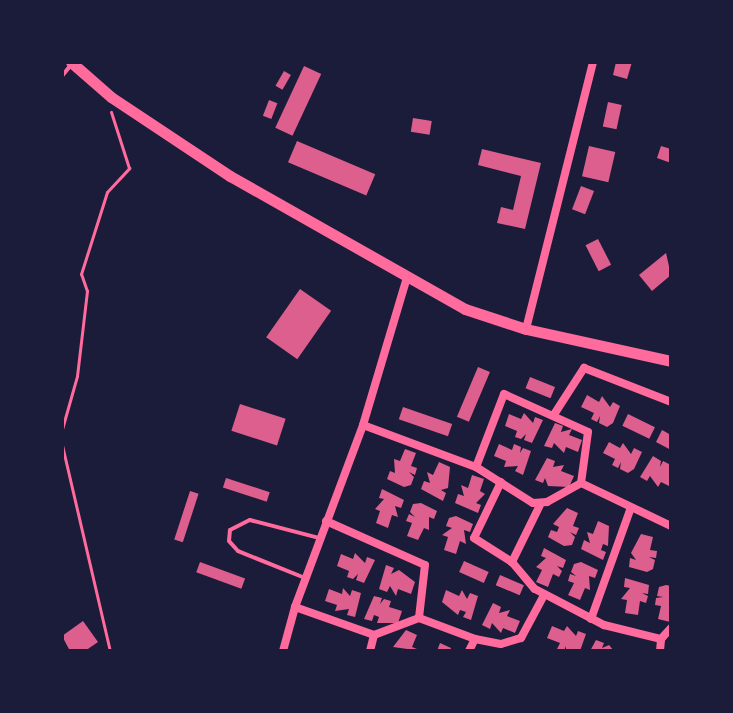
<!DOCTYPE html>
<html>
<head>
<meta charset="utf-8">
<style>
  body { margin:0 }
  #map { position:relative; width:733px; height:713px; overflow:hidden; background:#1b1b3a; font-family:Ubuntu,sans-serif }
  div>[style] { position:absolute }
  .building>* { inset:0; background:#dd5f8e; transform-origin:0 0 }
  .path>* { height:3px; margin:-1.5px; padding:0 1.5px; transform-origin:1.5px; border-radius:1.5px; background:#ff6b9d }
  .service>* { height:4px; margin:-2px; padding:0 2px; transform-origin:2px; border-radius:2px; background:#ff6b9d }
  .minor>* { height:8px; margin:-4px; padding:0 4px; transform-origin:4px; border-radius:4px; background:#ff6b9d }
  .tertiary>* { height:11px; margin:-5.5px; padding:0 5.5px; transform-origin:5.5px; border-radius:5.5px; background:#ff6b9d }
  span { translate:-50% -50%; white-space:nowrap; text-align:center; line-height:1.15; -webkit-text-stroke:8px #1b1b3a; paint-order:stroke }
  .frame { position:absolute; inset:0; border:64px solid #1b1b3a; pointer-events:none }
</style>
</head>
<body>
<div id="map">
  <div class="building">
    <div style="clip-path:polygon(616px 62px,632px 62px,627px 79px,613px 75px)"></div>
    <div style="left:304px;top:66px;width:19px;height:68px;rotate:25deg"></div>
    <div style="left:284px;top:71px;width:8px;height:17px;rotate:30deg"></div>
    <div style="left:269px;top:100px;width:9px;height:17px;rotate:21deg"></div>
    <div style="left:608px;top:102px;width:14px;height:25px;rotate:12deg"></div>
    <div style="left:413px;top:118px;width:19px;height:14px;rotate:9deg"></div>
    <div style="left:297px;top:141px;width:85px;height:23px;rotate:23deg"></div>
    <div style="left:589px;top:146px;width:27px;height:31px;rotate:13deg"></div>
    <div style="clip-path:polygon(661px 146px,671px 149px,671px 163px,657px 158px)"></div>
    <div style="clip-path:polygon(482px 149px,541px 163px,525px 229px,497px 223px,501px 207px,513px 210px,521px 176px,478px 165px)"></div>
    <div style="left:581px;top:186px;width:14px;height:25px;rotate:21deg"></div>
    <div style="left:598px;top:239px;width:29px;height:14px;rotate:63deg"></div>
    <div style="clip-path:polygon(666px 253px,671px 275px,652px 291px,639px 275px)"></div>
    <div style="left:300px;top:289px;width:38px;height:59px;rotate:35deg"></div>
    <div style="left:478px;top:367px;width:13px;height:54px;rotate:23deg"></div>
    <div style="left:530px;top:377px;width:27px;height:12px;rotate:22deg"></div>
    <div style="clip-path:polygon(587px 395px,599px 402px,602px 396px,610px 407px,613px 402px,620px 406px,613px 423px,607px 427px,599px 423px,600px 416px,597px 422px,591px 419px,594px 413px,581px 407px)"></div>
    <div style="left:240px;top:404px;width:48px;height:28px;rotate:18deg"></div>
    <div style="left:403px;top:407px;width:52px;height:13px;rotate:19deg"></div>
    <div style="clip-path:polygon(524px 413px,533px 423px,535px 417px,543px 420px,532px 443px,524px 440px,526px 434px,521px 439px,515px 437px,517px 431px,505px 426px,509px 414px,521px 419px)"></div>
    <div style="left:628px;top:414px;width:30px;height:13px;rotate:26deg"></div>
    <div style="clip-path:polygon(555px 423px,563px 426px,561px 432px,572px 429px,569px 435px,582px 440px,578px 452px,566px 447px,564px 453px,554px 443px,552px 448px,544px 446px)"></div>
    <div style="clip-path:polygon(662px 430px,671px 435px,671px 450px,656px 442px)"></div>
    <div style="clip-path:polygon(609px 442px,620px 448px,623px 443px,631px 454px,634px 448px,642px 452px,634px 469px,628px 473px,620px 469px,621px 462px,618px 468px,612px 465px,615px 459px,603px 453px)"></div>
    <div style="clip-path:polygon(499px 444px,512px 450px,514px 444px,521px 447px,520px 453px,523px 448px,531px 451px,523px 475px,515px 471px,518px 466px,504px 467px,506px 461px,494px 456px)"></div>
    <div style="clip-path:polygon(405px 449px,416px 453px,411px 466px,417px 468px,415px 475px,409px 472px,414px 477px,411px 485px,404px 487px,387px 479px,390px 471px,395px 473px,394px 459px,400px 461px)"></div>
    <div style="clip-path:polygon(653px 456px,661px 461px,660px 467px,663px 461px,669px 464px,671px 487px,661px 482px,658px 487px,650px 476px,647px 481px,640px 477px)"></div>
    <div style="clip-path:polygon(547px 458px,555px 461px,553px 467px,564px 465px,561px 471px,574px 476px,569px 487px,548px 486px,545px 478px,543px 483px,535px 480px)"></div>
    <div style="clip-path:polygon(439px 462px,450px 467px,448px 488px,441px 490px,446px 493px,443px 501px,421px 489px,424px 481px,430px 483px,427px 472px,433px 475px)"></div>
    <div style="clip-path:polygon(472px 475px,484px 479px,480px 491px,485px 494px,476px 503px,481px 505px,478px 513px,455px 503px,458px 494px,464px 496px,461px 485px,468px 488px)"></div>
    <div style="left:226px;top:478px;width:46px;height:10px;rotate:18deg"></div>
    <div style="clip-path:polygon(382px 489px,404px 500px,401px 508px,395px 506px,398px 517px,392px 515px,388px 528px,376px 523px,380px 511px,375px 509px,384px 499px,379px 498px)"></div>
    <div style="left:190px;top:491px;width:9px;height:51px;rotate:18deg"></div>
    <div style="clip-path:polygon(421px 503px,437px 511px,434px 519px,429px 517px,429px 530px,424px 528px,418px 540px,407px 536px,412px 523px,406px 521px,409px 514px,415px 517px,410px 512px,413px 504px)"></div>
    <div style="clip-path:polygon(567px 508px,578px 513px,573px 526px,579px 528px,576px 535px,570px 532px,575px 537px,572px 545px,564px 546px,548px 537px,551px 530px,557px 532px,559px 527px,553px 524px)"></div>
    <div style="clip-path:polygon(456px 516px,473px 524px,470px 532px,464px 530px,466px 544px,460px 541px,456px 554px,444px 550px,448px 537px,442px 535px,452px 528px,446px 526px,449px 518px)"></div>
    <div style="clip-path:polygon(598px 521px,609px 526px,608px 546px,603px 544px,601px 550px,606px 552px,603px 560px,581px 549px,584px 540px,590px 543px,587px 532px,593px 534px)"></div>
    <div style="clip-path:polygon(641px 534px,653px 537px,650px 550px,657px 551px,656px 558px,649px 557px,655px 560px,653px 569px,647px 572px,629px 567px,630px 558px,636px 560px,631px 553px)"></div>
    <div style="clip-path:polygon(544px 548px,566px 560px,563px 568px,557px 566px,562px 571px,559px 577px,553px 574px,548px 587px,536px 582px,542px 570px,536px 567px,546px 558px,541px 556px)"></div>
    <div style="clip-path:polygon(355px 553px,365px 563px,367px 557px,375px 560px,364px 583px,356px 580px,358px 574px,353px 579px,347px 577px,349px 571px,337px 566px,341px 554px,353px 559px)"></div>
    <div style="left:464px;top:561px;width:27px;height:12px;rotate:24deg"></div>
    <div style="left:200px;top:562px;width:48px;height:11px;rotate:20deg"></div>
    <div style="clip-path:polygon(581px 562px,598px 570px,595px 578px,589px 576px,590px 590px,585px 588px,580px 600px,568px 595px,574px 583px,568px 581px,570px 574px,576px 576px,571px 572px,574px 564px)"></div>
    <div style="clip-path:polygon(386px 565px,394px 568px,391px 574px,399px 570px,415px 582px,411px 594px,398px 589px,396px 596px,390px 586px,387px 592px,379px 589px)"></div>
    <div style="left:500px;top:575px;width:26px;height:11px;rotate:23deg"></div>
    <div style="clip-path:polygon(625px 578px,649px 585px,648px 594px,642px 593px,648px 596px,646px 603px,640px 601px,638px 615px,625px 613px,627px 600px,621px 599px,630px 588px,624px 587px)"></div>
    <div style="clip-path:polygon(666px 585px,671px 586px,670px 622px,658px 619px,661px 606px,655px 605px,656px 598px,663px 597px,657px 596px,659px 587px)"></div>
    <div style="clip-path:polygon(343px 588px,350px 596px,352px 590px,361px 593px,355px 617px,347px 615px,349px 609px,335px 611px,337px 605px,325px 601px,329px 589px,342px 594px)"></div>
    <div style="clip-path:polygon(446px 590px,459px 596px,462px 590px,467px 599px,470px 593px,478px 596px,471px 620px,463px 617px,466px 612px,460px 610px,458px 615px,442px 602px)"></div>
    <div style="clip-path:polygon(374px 596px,382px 598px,380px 604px,384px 599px,391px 601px,389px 607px,402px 611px,398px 623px,377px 623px,379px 617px,374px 615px,372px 621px,364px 619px)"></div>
    <div style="clip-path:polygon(493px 603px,501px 607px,499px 613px,510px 610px,507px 616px,520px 621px,515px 633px,503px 628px,501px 633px,492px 623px,490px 629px,482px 625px)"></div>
    <div style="clip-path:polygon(83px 621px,98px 642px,85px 651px,70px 651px,62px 636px)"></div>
    <div style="clip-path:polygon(552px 626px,564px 631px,567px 626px,576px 636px,578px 631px,586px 634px,580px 651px,566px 651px,566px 646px,564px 651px,557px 649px,560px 643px,547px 638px)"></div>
    <div style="clip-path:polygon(406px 630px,417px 635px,412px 647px,422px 651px,393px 647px)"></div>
    <div style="clip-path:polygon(596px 640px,604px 643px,602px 648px,609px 645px,614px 651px,590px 651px)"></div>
    <div style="clip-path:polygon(440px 643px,451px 648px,450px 651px,437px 651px)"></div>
  </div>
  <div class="path">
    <div style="left:62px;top:429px;width:55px;rotate:-74.2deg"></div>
    <div style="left:77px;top:376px;width:86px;rotate:-83.3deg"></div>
    <div style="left:87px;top:291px;width:18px;rotate:-109deg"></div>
    <div style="left:81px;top:274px;width:86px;rotate:-72.4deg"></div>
    <div style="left:107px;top:192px;width:33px;rotate:-47deg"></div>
    <div style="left:129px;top:168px;width:59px;rotate:-107.8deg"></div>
    <div style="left:62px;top:445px;width:212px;rotate:76.9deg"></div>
  </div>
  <div class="service">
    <div style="left:62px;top:76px;width:14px;rotate:-51deg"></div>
    <div style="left:305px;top:578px;width:72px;rotate:-158.1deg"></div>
    <div style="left:238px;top:551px;width:13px;rotate:-132deg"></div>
    <div style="left:229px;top:541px;width:11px;rotate:-85deg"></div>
    <div style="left:230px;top:530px;width:22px;rotate:-27deg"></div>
    <div style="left:250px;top:520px;width:71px;rotate:14.6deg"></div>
  </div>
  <div class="minor">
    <div style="left:526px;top:329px;width:275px;rotate:-75.9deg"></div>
    <div style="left:555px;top:413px;width:54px;rotate:-57.2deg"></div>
    <div style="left:584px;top:368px;width:93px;rotate:21.3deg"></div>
    <div style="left:363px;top:425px;width:121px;rotate:20.4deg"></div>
    <div style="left:476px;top:467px;width:67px;rotate:32.3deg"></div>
    <div style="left:533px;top:503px;width:14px;rotate:-4deg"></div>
    <div style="left:547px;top:502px;width:39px;rotate:-29deg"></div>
    <div style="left:581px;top:483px;width:100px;rotate:25.5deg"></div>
    <div style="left:476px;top:467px;width:78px;rotate:-69deg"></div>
    <div style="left:504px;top:394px;width:92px;rotate:24.3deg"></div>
    <div style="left:588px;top:432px;width:51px;rotate:97.8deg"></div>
    <div style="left:501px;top:482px;width:62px;rotate:115.7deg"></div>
    <div style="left:474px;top:538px;width:45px;rotate:32.3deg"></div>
    <div style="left:540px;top:505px;width:64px;rotate:116.2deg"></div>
    <div style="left:512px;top:562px;width:35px;rotate:50deg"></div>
    <div style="left:535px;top:589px;width:78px;rotate:27.6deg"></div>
    <div style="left:604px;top:625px;width:59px;rotate:13.8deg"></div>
    <div style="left:326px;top:521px;width:108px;rotate:24deg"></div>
    <div style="left:425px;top:565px;width:53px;rotate:96.5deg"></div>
    <div style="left:419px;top:618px;width:60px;rotate:20.6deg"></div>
    <div style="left:475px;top:639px;width:13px;rotate:117deg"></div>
    <div style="left:295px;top:607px;width:84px;rotate:19.5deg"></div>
    <div style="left:374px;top:635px;width:16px;rotate:104deg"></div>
    <div style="left:591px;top:619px;width:116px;rotate:-70.3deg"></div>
    <div style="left:374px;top:635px;width:48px;rotate:-20.7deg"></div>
    <div style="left:475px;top:639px;width:26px;rotate:11deg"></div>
    <div style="left:501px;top:644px;width:21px;rotate:-17deg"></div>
    <div style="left:521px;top:638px;width:47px;rotate:-61.8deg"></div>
    <div style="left:283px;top:651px;width:46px;rotate:-74.7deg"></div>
    <div style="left:295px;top:607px;width:194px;rotate:-69.5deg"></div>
    <div style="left:363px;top:425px;width:154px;rotate:-73.4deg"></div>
    <div style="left:660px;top:651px;width:12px;rotate:-85deg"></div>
    <div style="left:661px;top:639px;width:15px;rotate:-48deg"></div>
  </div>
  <div class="tertiary">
    <div style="left:71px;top:62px;width:53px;rotate:41.2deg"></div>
    <div style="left:111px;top:97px;width:143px;rotate:33.6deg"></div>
    <div style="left:230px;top:176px;width:270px;rotate:29.5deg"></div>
    <div style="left:465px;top:309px;width:64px;rotate:18.2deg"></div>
    <div style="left:526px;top:329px;width:148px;rotate:12.4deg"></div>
  </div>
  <div class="frame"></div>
</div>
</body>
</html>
